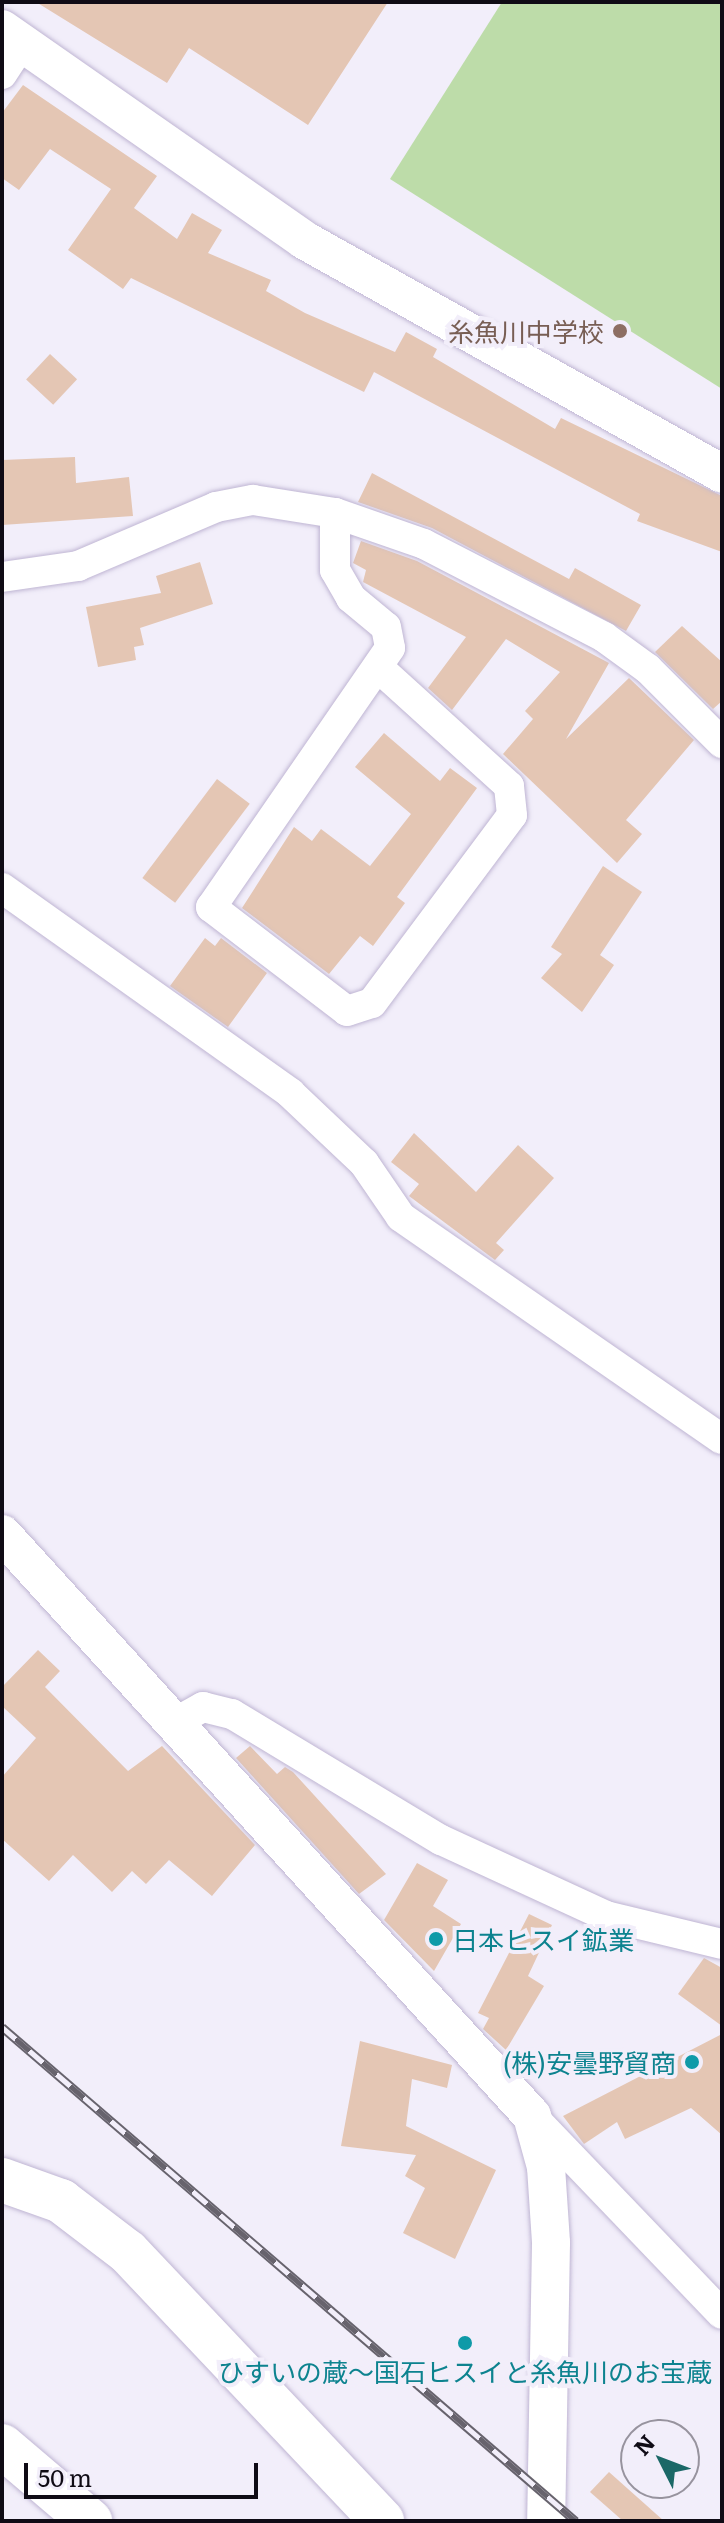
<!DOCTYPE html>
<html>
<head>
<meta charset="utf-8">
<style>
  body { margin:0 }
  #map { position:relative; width:724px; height:2523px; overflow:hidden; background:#f2eefa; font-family:Literata,"Noto Sans JP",serif }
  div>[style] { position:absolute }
  .green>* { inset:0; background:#bddca9 }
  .building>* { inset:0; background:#e4c6b4; transform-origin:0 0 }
  .roads { filter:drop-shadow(0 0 2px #bfb5d3) drop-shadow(0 0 2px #bfb5d3) }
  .minor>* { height:30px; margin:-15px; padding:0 15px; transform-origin:15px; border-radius:15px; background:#fff }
  .tertiary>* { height:38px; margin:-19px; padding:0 19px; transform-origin:19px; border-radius:19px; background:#fff }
  .trunk>* { height:44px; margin:-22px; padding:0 22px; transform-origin:22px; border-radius:22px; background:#fff }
  .motorway>* { height:44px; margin:-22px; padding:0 22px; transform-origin:22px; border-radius:22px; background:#fff }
  .rail>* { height:9px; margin-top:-4.5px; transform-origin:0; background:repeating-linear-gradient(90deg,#f2eefa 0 18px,#67636d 0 36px); box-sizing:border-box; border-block:2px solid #67636d }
  .dots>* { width:22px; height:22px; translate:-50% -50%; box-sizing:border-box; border:4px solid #f2eefa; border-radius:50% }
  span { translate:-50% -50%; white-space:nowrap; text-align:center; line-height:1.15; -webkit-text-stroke:8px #f2eefa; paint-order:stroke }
  .education-label { font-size:26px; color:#785e54 }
  .right { translate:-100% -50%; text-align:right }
  .culture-label { font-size:26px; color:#0d838f }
  .left { translate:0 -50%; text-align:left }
  .frame { position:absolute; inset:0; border:4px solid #0f0b15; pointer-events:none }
  .north { position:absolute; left:620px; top:2419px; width:80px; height:80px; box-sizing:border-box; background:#f2eefa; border:2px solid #97939e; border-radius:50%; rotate:312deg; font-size:22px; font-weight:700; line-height:32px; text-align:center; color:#0f0b15 }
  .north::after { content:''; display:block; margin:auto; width:28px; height:36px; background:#1b6867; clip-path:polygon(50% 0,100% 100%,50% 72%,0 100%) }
  .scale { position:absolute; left:24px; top:2463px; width:234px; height:36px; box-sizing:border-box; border:4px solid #0f0b15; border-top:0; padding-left:10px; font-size:24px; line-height:28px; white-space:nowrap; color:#0f0b15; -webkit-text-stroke:6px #f2eefa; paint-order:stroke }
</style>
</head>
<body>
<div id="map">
  <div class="green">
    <div style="clip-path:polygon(502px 2px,722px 2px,722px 389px,390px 179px)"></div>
  </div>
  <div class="building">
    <div style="clip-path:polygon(36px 2px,388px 2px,308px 125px,189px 48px,167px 83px)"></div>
    <div style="clip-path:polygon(23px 85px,157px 176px,134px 208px,177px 239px,192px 213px,222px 230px,208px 253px,271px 280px,266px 291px,305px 313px,395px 352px,406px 332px,437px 349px,433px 357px,555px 429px,561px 418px,722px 496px,722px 552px,637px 521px,640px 514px,374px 372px,364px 392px,131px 278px,123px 289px,68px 250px,111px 189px,50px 149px,19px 190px,2px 178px,2px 113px)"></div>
    <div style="left:50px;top:354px;width:37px;height:35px;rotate:43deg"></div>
    <div style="clip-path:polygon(75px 457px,76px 483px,129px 477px,133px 516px,2px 525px,2px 460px)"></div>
    <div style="clip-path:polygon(372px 473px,569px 579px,575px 568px,641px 605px,626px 631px,432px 528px,358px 502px)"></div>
    <div style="clip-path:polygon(361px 541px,417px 561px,609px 663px,566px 739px,629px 678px,694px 740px,626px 820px,642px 834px,617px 863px,503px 754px,533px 719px,525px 711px,560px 672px,506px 639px,452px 710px,428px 688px,466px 637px,363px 582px,366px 570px,353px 563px)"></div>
    <div style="clip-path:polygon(200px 562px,213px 604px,140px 628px,144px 645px,134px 647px,136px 660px,98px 667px,86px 607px,161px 593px,156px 576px)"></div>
    <div style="clip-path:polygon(682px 626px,722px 662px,722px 701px,713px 709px,655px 652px)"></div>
    <div style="clip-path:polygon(384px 733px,440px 781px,450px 768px,477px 788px,397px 897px,405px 903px,373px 946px,360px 936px,329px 974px,242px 908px,294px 827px,312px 841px,321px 829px,370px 866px,411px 814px,355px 767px)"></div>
    <div style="left:217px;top:779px;width:41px;height:124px;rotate:37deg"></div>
    <div style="clip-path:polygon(603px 866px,642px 892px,600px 955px,614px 965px,582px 1012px,541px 978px,562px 954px,551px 947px)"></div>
    <div style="clip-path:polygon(205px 938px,215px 946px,221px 938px,267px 973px,228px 1027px,170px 986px)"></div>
    <div style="clip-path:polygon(414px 1133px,476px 1192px,518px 1145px,554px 1178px,496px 1243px,504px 1250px,495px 1260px,409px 1196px,419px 1184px,391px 1162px)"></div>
    <div style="clip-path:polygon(38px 1650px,60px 1671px,45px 1687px,128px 1771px,162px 1746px,255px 1845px,212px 1896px,169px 1860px,146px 1884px,132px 1871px,112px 1892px,73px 1855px,49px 1881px,2px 1839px,2px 1777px,36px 1738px,2px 1706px,2px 1687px)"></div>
    <div style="clip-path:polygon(250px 1746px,277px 1774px,285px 1767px,293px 1772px,386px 1874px,359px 1894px,236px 1758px)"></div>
    <div style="clip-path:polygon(417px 1863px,448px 1880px,433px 1906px,461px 1924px,434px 1971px,384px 1920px)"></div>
    <div style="clip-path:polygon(529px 1914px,552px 1925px,528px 1976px,544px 1986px,506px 2050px,483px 2029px,489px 2018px,478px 2013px)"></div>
    <div style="clip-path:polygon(704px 1958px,722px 1968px,722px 2026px,678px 1994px)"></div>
    <div style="clip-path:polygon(722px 2034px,722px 2135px,691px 2108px,625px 2139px,617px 2122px,584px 2144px,563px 2116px)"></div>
    <div style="clip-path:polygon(360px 2041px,452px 2065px,447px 2088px,412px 2079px,406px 2126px,496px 2170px,455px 2259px,403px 2233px,425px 2188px,405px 2176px,416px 2155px,341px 2146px)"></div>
    <div style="clip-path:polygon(609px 2472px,664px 2521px,623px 2521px,590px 2492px)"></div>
  </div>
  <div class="roads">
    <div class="minor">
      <div style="left:2px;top:74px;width:37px;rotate:-57deg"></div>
      <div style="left:335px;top:513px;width:57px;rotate:90deg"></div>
      <div style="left:335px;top:570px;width:32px;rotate:60deg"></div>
      <div style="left:351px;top:598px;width:45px;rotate:39.6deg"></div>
      <div style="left:386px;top:627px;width:21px;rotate:79deg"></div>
      <div style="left:390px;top:648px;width:315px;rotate:124.6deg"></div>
      <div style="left:211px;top:907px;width:171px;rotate:37.4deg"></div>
      <div style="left:347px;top:1011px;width:26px;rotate:-18deg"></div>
      <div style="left:372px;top:1003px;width:234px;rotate:-53.3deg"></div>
      <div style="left:512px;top:815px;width:29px;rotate:-96deg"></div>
      <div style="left:509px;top:786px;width:174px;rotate:-137.8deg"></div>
      <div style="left:2px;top:577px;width:77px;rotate:-8.2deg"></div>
      <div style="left:78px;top:566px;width:150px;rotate:-23.1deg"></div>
      <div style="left:216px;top:507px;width:38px;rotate:-11deg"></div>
      <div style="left:253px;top:500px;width:83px;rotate:9deg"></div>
      <div style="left:335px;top:513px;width:94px;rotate:19.2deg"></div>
      <div style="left:424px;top:544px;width:203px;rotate:27.3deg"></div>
      <div style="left:604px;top:637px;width:54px;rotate:36deg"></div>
      <div style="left:648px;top:669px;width:105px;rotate:45deg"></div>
      <div style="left:2px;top:888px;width:354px;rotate:35.4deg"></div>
      <div style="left:290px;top:1093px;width:102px;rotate:43.4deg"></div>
      <div style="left:364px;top:1163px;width:65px;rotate:55.6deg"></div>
      <div style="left:401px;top:1217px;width:390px;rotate:34.7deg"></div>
      <div style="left:176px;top:1722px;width:31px;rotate:-29deg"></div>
      <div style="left:203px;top:1707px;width:30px;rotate:14deg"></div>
      <div style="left:232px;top:1714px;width:244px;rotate:31.1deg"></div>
      <div style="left:441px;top:1840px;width:182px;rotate:24.7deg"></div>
      <div style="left:606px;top:1916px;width:119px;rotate:13.6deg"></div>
      <div style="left:532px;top:2116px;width:274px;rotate:46.2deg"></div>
    </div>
    <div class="tertiary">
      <div style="left:2px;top:29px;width:368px;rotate:34.9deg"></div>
      <div style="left:304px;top:240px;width:479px;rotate:29.2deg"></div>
      <div style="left:2px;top:1534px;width:787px;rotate:47.68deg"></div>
      <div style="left:532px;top:2116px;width:53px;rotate:74.6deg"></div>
      <div style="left:546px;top:2167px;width:76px;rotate:86.2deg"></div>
      <div style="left:551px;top:2243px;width:278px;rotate:91deg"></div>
    </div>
    <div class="trunk">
      <div style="left:2px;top:2446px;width:116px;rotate:40.4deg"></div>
    </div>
    <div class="motorway">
      <div style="left:2px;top:2180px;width:63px;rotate:19.6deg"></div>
      <div style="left:61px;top:2201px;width:84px;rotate:37.3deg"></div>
      <div style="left:128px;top:2252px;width:370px;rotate:46.6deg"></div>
    </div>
  </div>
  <div class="rail">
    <div style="left:2px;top:2027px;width:757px;rotate:40.72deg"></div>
  </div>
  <div class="dots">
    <div style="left:620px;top:331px;background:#8d6e63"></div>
    <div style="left:436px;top:1939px;background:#0f9aa8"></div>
    <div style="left:692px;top:2062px;background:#0f9aa8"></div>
    <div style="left:465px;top:2343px;background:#0f9aa8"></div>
  </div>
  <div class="education-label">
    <span class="right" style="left:604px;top:331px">糸魚川中学校</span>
  </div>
  <div class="culture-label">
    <span class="left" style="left:452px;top:1939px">日本ヒスイ鉱業</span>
    <span class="right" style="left:676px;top:2062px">(株)安曇野貿商</span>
    <span style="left:465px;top:2371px">ひすいの蔵～国石ヒスイと糸魚川のお宝蔵</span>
  </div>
  <div class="frame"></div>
  <div class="north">N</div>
  <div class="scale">50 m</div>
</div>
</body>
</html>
